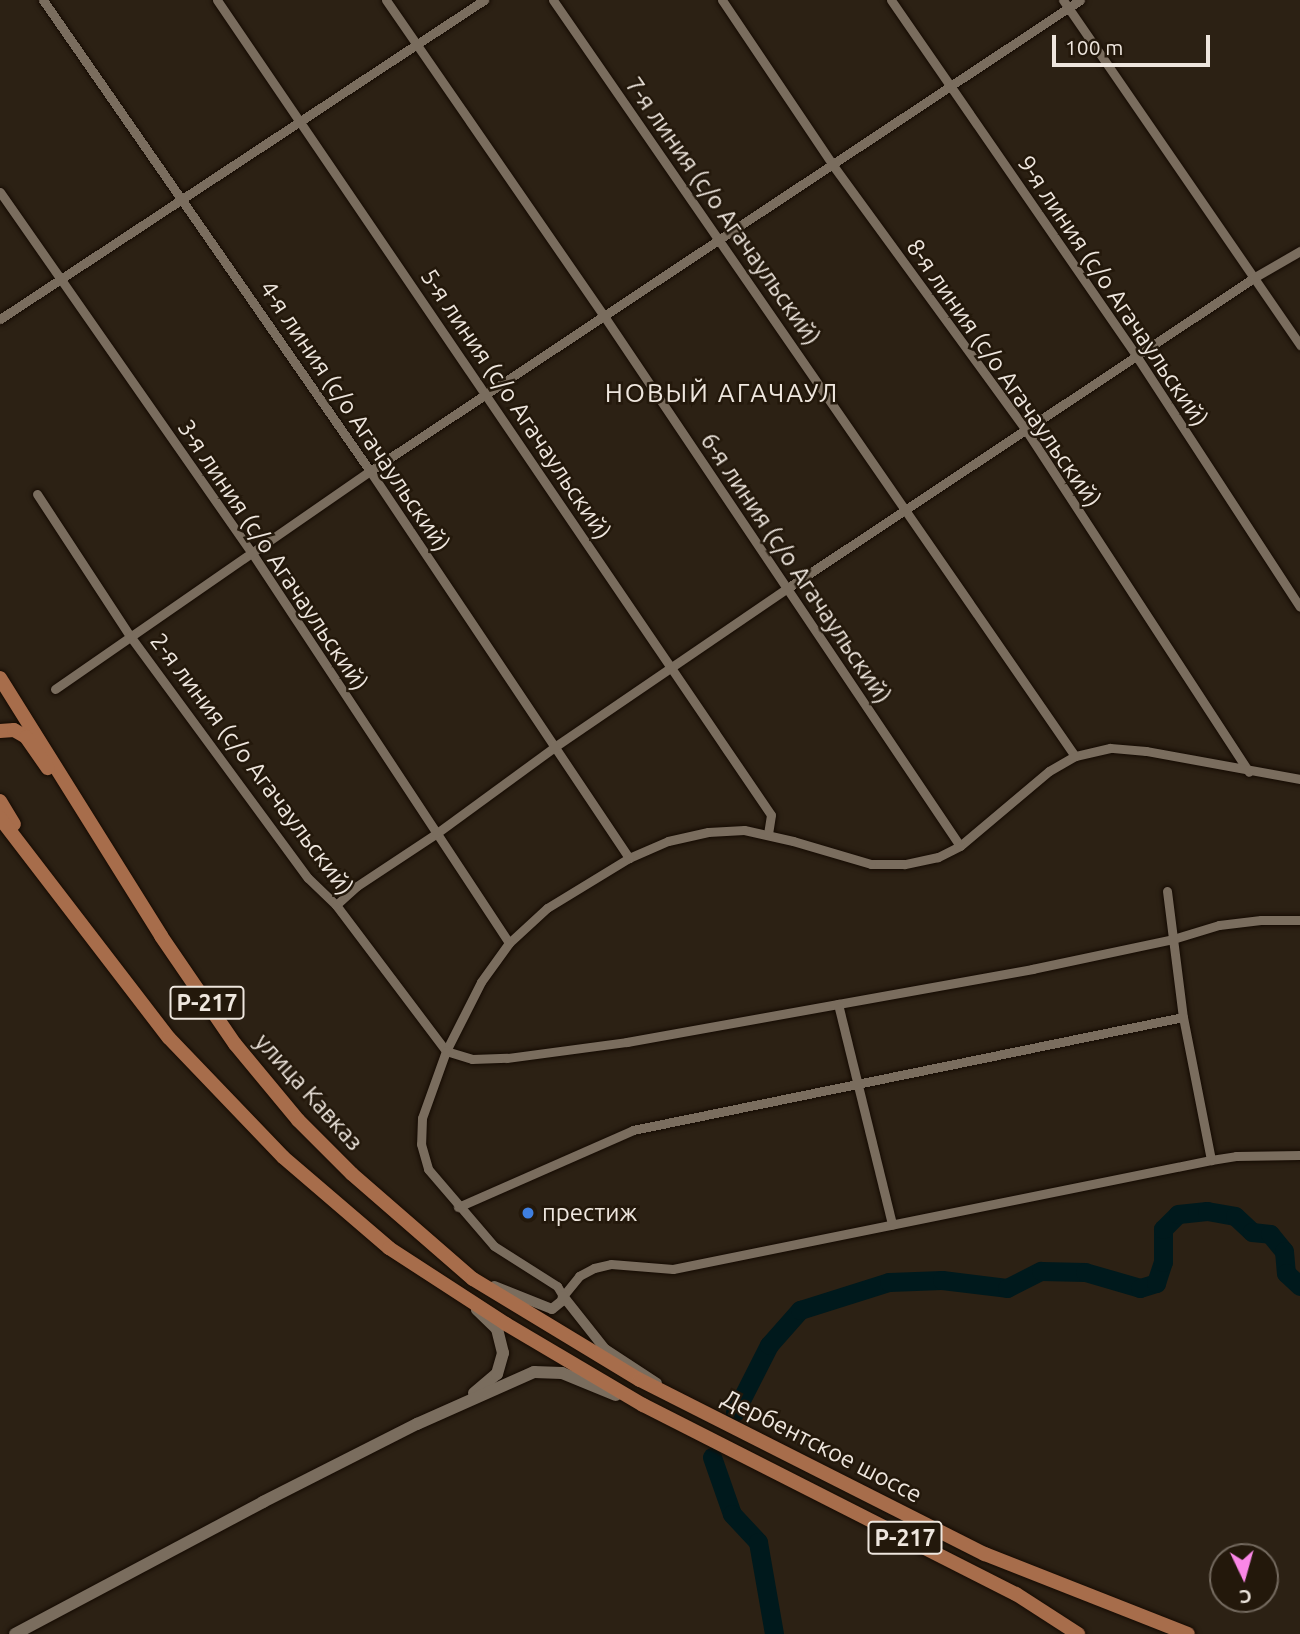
<!DOCTYPE html>
<html>
<head>
<meta charset="utf-8">
<style>
  body { margin:0 }
  #map { position:relative; width:1300px; height:1634px; overflow:hidden; background:#2c2114; font-family:Ubuntu,sans-serif }
  div>[style] { position:absolute }
  .river>* { height:19px; margin:-9.5px; padding:0 9.5px; transform-origin:9.5px; border-radius:9.5px; background:#00191c }
  .roads { filter:drop-shadow(0 0 2px #140a02) drop-shadow(0 0 2px #140a02) }
  .minor>* { height:9px; margin:-4.5px; padding:0 4.5px; transform-origin:4.5px; border-radius:4.5px; background:#7a6d5e }
  .tertiary>* { height:10px; margin:-5px; padding:0 5px; transform-origin:5px; border-radius:5px; background:#7a6d5e }
  .secondary>* { height:12px; margin:-6px; padding:0 6px; transform-origin:6px; border-radius:6px; background:#7a6d5e }
  .trunk>* { height:14px; margin:-7px; padding:0 7px; transform-origin:7px; border-radius:7px; background:#a76d4b }
  .dots>* { width:19px; height:19px; translate:-50% -50%; box-sizing:border-box; border:4px solid #23180b; border-radius:50% }
  span { translate:-50% -50%; white-space:nowrap; text-align:center; line-height:1.15; -webkit-text-stroke:5px #23180b; paint-order:stroke }
  .shield-label span { padding:2px 5px; background:#23180b; border:2px solid; border-radius:5px; -webkit-text-stroke-width:0 }
  .shield-label { font-size:23px; color:#eee6de; font-weight:700 }
  .street-label { font-size:24px; color:#eee6de }
  .poi-label { font-size:24px; color:#eee6de }
  .left { translate:0 -50%; text-align:left }
  .neighbourhood-label { font-size:26px; color:#eee6de; letter-spacing:2px }
  .north { position:absolute; left:1209px; top:1543px; width:70px; height:70px; box-sizing:border-box; background:#23180b; border:2px solid #746a5f; border-radius:50%; rotate:175deg; font-size:19px; font-weight:700; line-height:28px; text-align:center; color:#eee6de }
  .north::after { content:''; display:block; margin:auto; width:24px; height:32px; background:#fa87e7; clip-path:polygon(50% 0,100% 100%,50% 72%,0 100%) }
  .scale { position:absolute; left:1052px; top:35px; width:158px; height:32px; box-sizing:border-box; border:4px solid #eee6de; border-top:0; padding-left:9px; font-size:21px; line-height:24px; white-space:nowrap; color:#eee6de; -webkit-text-stroke:5px #23180b; paint-order:stroke }
</style>
</head>
<body>
<div id="map">
  <div class="river">
    <div style="left:735px;top:1412px;width:75px;rotate:-63.1deg"></div>
    <div style="left:769px;top:1345px;width:47px;rotate:-48.5deg"></div>
    <div style="left:800px;top:1310px;width:93px;rotate:-17.5deg"></div>
    <div style="left:889px;top:1282px;width:53px;rotate:-2.2deg"></div>
    <div style="left:942px;top:1280px;width:65px;rotate:7deg"></div>
    <div style="left:1007px;top:1288px;width:38px;rotate:-27deg"></div>
    <div style="left:1041px;top:1271px;width:44px;rotate:1.3deg"></div>
    <div style="left:1085px;top:1272px;width:57px;rotate:16.2deg"></div>
    <div style="left:1140px;top:1288px;width:17px;rotate:-17deg"></div>
    <div style="left:1156px;top:1283px;width:22px;rotate:-72deg"></div>
    <div style="left:1163px;top:1262px;width:33px;rotate:-90deg"></div>
    <div style="left:1163px;top:1229px;width:21px;rotate:-45deg"></div>
    <div style="left:1178px;top:1214px;width:29px;rotate:-6deg"></div>
    <div style="left:1207px;top:1211px;width:28px;rotate:10deg"></div>
    <div style="left:1235px;top:1216px;width:23px;rotate:43deg"></div>
    <div style="left:1252px;top:1232px;width:18px;rotate:6deg"></div>
    <div style="left:1270px;top:1234px;width:22px;rotate:51deg"></div>
    <div style="left:1284px;top:1251px;width:22px;rotate:85deg"></div>
    <div style="left:1286px;top:1273px;width:19px;rotate:43deg"></div>
    <div style="left:712px;top:1457px;width:60px;rotate:70.7deg"></div>
    <div style="left:732px;top:1514px;width:38px;rotate:47deg"></div>
    <div style="left:758px;top:1542px;width:93px;rotate:80.1deg"></div>
  </div>
  <div class="roads">
    <div class="minor">
      <div style="left:43px;top:0;width:573px;rotate:55.23deg"></div>
      <div style="left:370px;top:471px;width:466px;rotate:56.2deg"></div>
      <div style="left:217px;top:0;width:985px;rotate:55.79deg"></div>
      <div style="left:771px;top:815px;width:20px;rotate:99deg"></div>
      <div style="left:386px;top:0;width:384px;rotate:55.4deg"></div>
      <div style="left:604px;top:316px;width:638px;rotate:56.11deg"></div>
      <div style="left:553px;top:0;width:919px;rotate:55.38deg"></div>
      <div style="left:722px;top:0;width:197px;rotate:56.1deg"></div>
      <div style="left:832px;top:164px;width:329px;rotate:53.9deg"></div>
      <div style="left:1026px;top:430px;width:408px;rotate:56.9deg"></div>
      <div style="left:891px;top:0;width:434px;rotate:55.4deg"></div>
      <div style="left:1137px;top:357px;width:298px;rotate:56.9deg"></div>
      <div style="left:1063px;top:0;width:419px;rotate:55.5deg"></div>
      <div style="left:0;top:192px;width:440px;rotate:55.1deg"></div>
      <div style="left:252px;top:553px;width:467px;rotate:56.6deg"></div>
      <div style="left:0;top:319px;width:580px;rotate:-33.39deg"></div>
      <div style="left:37px;top:494px;width:170px;rotate:56.8deg"></div>
      <div style="left:130px;top:636px;width:300px;rotate:53.7deg"></div>
      <div style="left:308px;top:878px;width:39px;rotate:44deg"></div>
      <div style="left:336px;top:905px;width:183px;rotate:53deg"></div>
      <div style="left:446px;top:1051px;width:27px;rotate:17deg"></div>
      <div style="left:472px;top:1059px;width:35px;rotate:-2deg"></div>
      <div style="left:507px;top:1058px;width:121px;rotate:-7.6deg"></div>
      <div style="left:627px;top:1042px;width:412px;rotate:-10.2deg"></div>
      <div style="left:1032px;top:969px;width:144px;rotate:-12deg"></div>
      <div style="left:1173px;top:939px;width:48px;rotate:-16.9deg"></div>
      <div style="left:1219px;top:925px;width:42px;rotate:-6.8deg"></div>
      <div style="left:1261px;top:920px;width:39px"></div>
      <div style="left:55px;top:689px;width:383px;rotate:-34.7deg"></div>
      <div style="left:370px;top:471px;width:852px;rotate:-33.56deg"></div>
      <div style="left:1300px;top:779px;width:157px;rotate:-169.7deg"></div>
      <div style="left:1146px;top:751px;width:36px;rotate:-175deg"></div>
      <div style="left:1110px;top:748px;width:36px;rotate:167deg"></div>
      <div style="left:1075px;top:756px;width:30px;rotate:150deg"></div>
      <div style="left:1049px;top:771px;width:116px;rotate:139.9deg"></div>
      <div style="left:960px;top:846px;width:25px;rotate:153deg"></div>
      <div style="left:938px;top:857px;width:35px;rotate:168deg"></div>
      <div style="left:904px;top:864px;width:33px;rotate:180deg"></div>
      <div style="left:871px;top:864px;width:81px;rotate:-163.6deg"></div>
      <div style="left:793px;top:841px;width:50px;rotate:-167.3deg"></div>
      <div style="left:744px;top:830px;width:36px;rotate:177deg"></div>
      <div style="left:708px;top:832px;width:41px;rotate:167.3deg"></div>
      <div style="left:668px;top:841px;width:43px;rotate:156.4deg"></div>
      <div style="left:629px;top:858px;width:96px;rotate:148.6deg"></div>
      <div style="left:547px;top:908px;width:52px;rotate:137.4deg"></div>
      <div style="left:509px;top:943px;width:48px;rotate:125.7deg"></div>
      <div style="left:481px;top:982px;width:77px;rotate:116.9deg"></div>
      <div style="left:446px;top:1051px;width:71px;rotate:109.7deg"></div>
      <div style="left:422px;top:1118px;width:26px;rotate:92deg"></div>
      <div style="left:421px;top:1144px;width:26px;rotate:74deg"></div>
      <div style="left:428px;top:1169px;width:101px;rotate:49.4deg"></div>
      <div style="left:494px;top:1246px;width:75px;rotate:32.4deg"></div>
      <div style="left:557px;top:1286px;width:12px;rotate:59deg"></div>
      <div style="left:563px;top:1296px;width:26px;rotate:-51deg"></div>
      <div style="left:579px;top:1276px;width:17px;rotate:-28deg"></div>
      <div style="left:594px;top:1268px;width:17px;rotate:-13deg"></div>
      <div style="left:611px;top:1264px;width:62px;rotate:4.6deg"></div>
      <div style="left:673px;top:1269px;width:549px;rotate:-11.45deg"></div>
      <div style="left:1211px;top:1160px;width:25px;rotate:-9deg"></div>
      <div style="left:1236px;top:1156px;width:64px;rotate:-0.9deg"></div>
      <div style="left:1167px;top:891px;width:127px;rotate:82.8deg"></div>
      <div style="left:1183px;top:1017px;width:146px;rotate:78.9deg"></div>
      <div style="left:336px;top:905px;width:28px;rotate:-42deg"></div>
      <div style="left:357px;top:886px;width:96px;rotate:-33.5deg"></div>
      <div style="left:437px;top:833px;width:144px;rotate:-36.2deg"></div>
      <div style="left:553px;top:748px;width:282px;rotate:-34.3deg"></div>
      <div style="left:786px;top:589px;width:563px;rotate:-33.63deg"></div>
      <div style="left:1255px;top:277px;width:52px;rotate:-30deg"></div>
      <div style="left:838px;top:1004px;width:227px;rotate:76.2deg"></div>
      <div style="left:458px;top:1207px;width:191px;rotate:-23.7deg"></div>
      <div style="left:633px;top:1130px;width:561px;rotate:-11.61deg"></div>
    </div>
    <div class="tertiary">
      <div style="left:494px;top:1286px;width:62px;rotate:21.6deg"></div>
      <div style="left:552px;top:1309px;width:13px;rotate:-39deg"></div>
      <div style="left:562px;top:1301px;width:5px;rotate:-79deg"></div>
      <div style="left:563px;top:1296px;width:68px;rotate:51.6deg"></div>
      <div style="left:605px;top:1349px;width:62px;rotate:33.2deg"></div>
    </div>
    <div class="secondary">
      <div style="left:474px;top:1393px;width:30px;rotate:-40deg"></div>
      <div style="left:497px;top:1374px;width:22px;rotate:-74deg"></div>
      <div style="left:503px;top:1353px;width:25px;rotate:-104deg"></div>
      <div style="left:497px;top:1329px;width:28px;rotate:-136deg"></div>
      <div style="left:15px;top:1634px;width:281px;rotate:-28deg"></div>
      <div style="left:263px;top:1502px;width:173px;rotate:-26.9deg"></div>
      <div style="left:417px;top:1424px;width:128px;rotate:-24deg"></div>
      <div style="left:534px;top:1372px;width:28px;rotate:2deg"></div>
      <div style="left:562px;top:1373px;width:58px;rotate:22.2deg"></div>
    </div>
    <div class="trunk">
      <div style="left:0;top:678px;width:304px;rotate:58deg"></div>
      <div style="left:161px;top:936px;width:131px;rotate:55.6deg"></div>
      <div style="left:235px;top:1044px;width:99px;rotate:50.3deg"></div>
      <div style="left:298px;top:1120px;width:76px;rotate:45deg"></div>
      <div style="left:352px;top:1174px;width:160px;rotate:41deg"></div>
      <div style="left:473px;top:1279px;width:195px;rotate:31.2deg"></div>
      <div style="left:640px;top:1380px;width:386px;rotate:26.8deg"></div>
      <div style="left:985px;top:1554px;width:218px;rotate:21.5deg"></div>
      <div style="left:0;top:731px;width:14px;rotate:-4deg"></div>
      <div style="left:14px;top:730px;width:14px;rotate:30deg"></div>
      <div style="left:26px;top:737px;width:38px;rotate:55deg"></div>
      <div style="left:0;top:801px;width:27px;rotate:59deg"></div>
      <div style="left:0;top:818px;width:277px;rotate:52.5deg"></div>
      <div style="left:169px;top:1038px;width:165px;rotate:46.2deg"></div>
      <div style="left:283px;top:1157px;width:140px;rotate:40.6deg"></div>
      <div style="left:389px;top:1248px;width:140px;rotate:33deg"></div>
      <div style="left:506px;top:1324px;width:159px;rotate:30.6deg"></div>
      <div style="left:643px;top:1405px;width:418px;rotate:26.9deg"></div>
      <div style="left:1016px;top:1594px;width:74px;rotate:32.8deg"></div>
    </div>
  </div>
  <div class="dots">
    <div style="left:528px;top:1213px;background:#3f7fe0"></div>
  </div>
  <div class="shield-label">
    <span style="left:207px;top:1003px">Р-217</span>
    <span style="left:905px;top:1538px">Р-217</span>
  </div>
  <div class="street-label">
    <span style="left:723px;top:211px;rotate:55deg">7-я линия (с/о Агачаульский)</span>
    <span style="left:1113px;top:291px;rotate:56deg">9-я линия (с/о Агачаульский)</span>
    <span style="left:1004px;top:373px;rotate:55deg">8-я линия (с/о Агачаульский)</span>
    <span style="left:516px;top:404px;rotate:56deg">5-я линия (с/о Агачаульский)</span>
    <span style="left:355px;top:416px;rotate:56deg">4-я линия (с/о Агачаульский)</span>
    <span style="left:273px;top:555px;rotate:56deg">3-я линия (с/о Агачаульский)</span>
    <span style="left:796px;top:568px;rotate:56deg">6-я линия (с/о Агачаульский)</span>
    <span style="left:252px;top:764px;rotate:53deg">2-я линия (с/о Агачаульский)</span>
    <span style="left:309px;top:1092px;rotate:48deg">улица Кавказ</span>
    <span style="left:822px;top:1446px;rotate:27deg">Дербентское шоссе</span>
  </div>
  <div class="poi-label">
    <span class="left" style="left:542px;top:1213px">престиж</span>
  </div>
  <div class="neighbourhood-label">
    <span style="left:722px;top:393px">НОВЫЙ АГАЧАУЛ</span>
  </div>
  <div class="north">С</div>
  <div class="scale">100 m</div>
</div>
</body>
</html>
